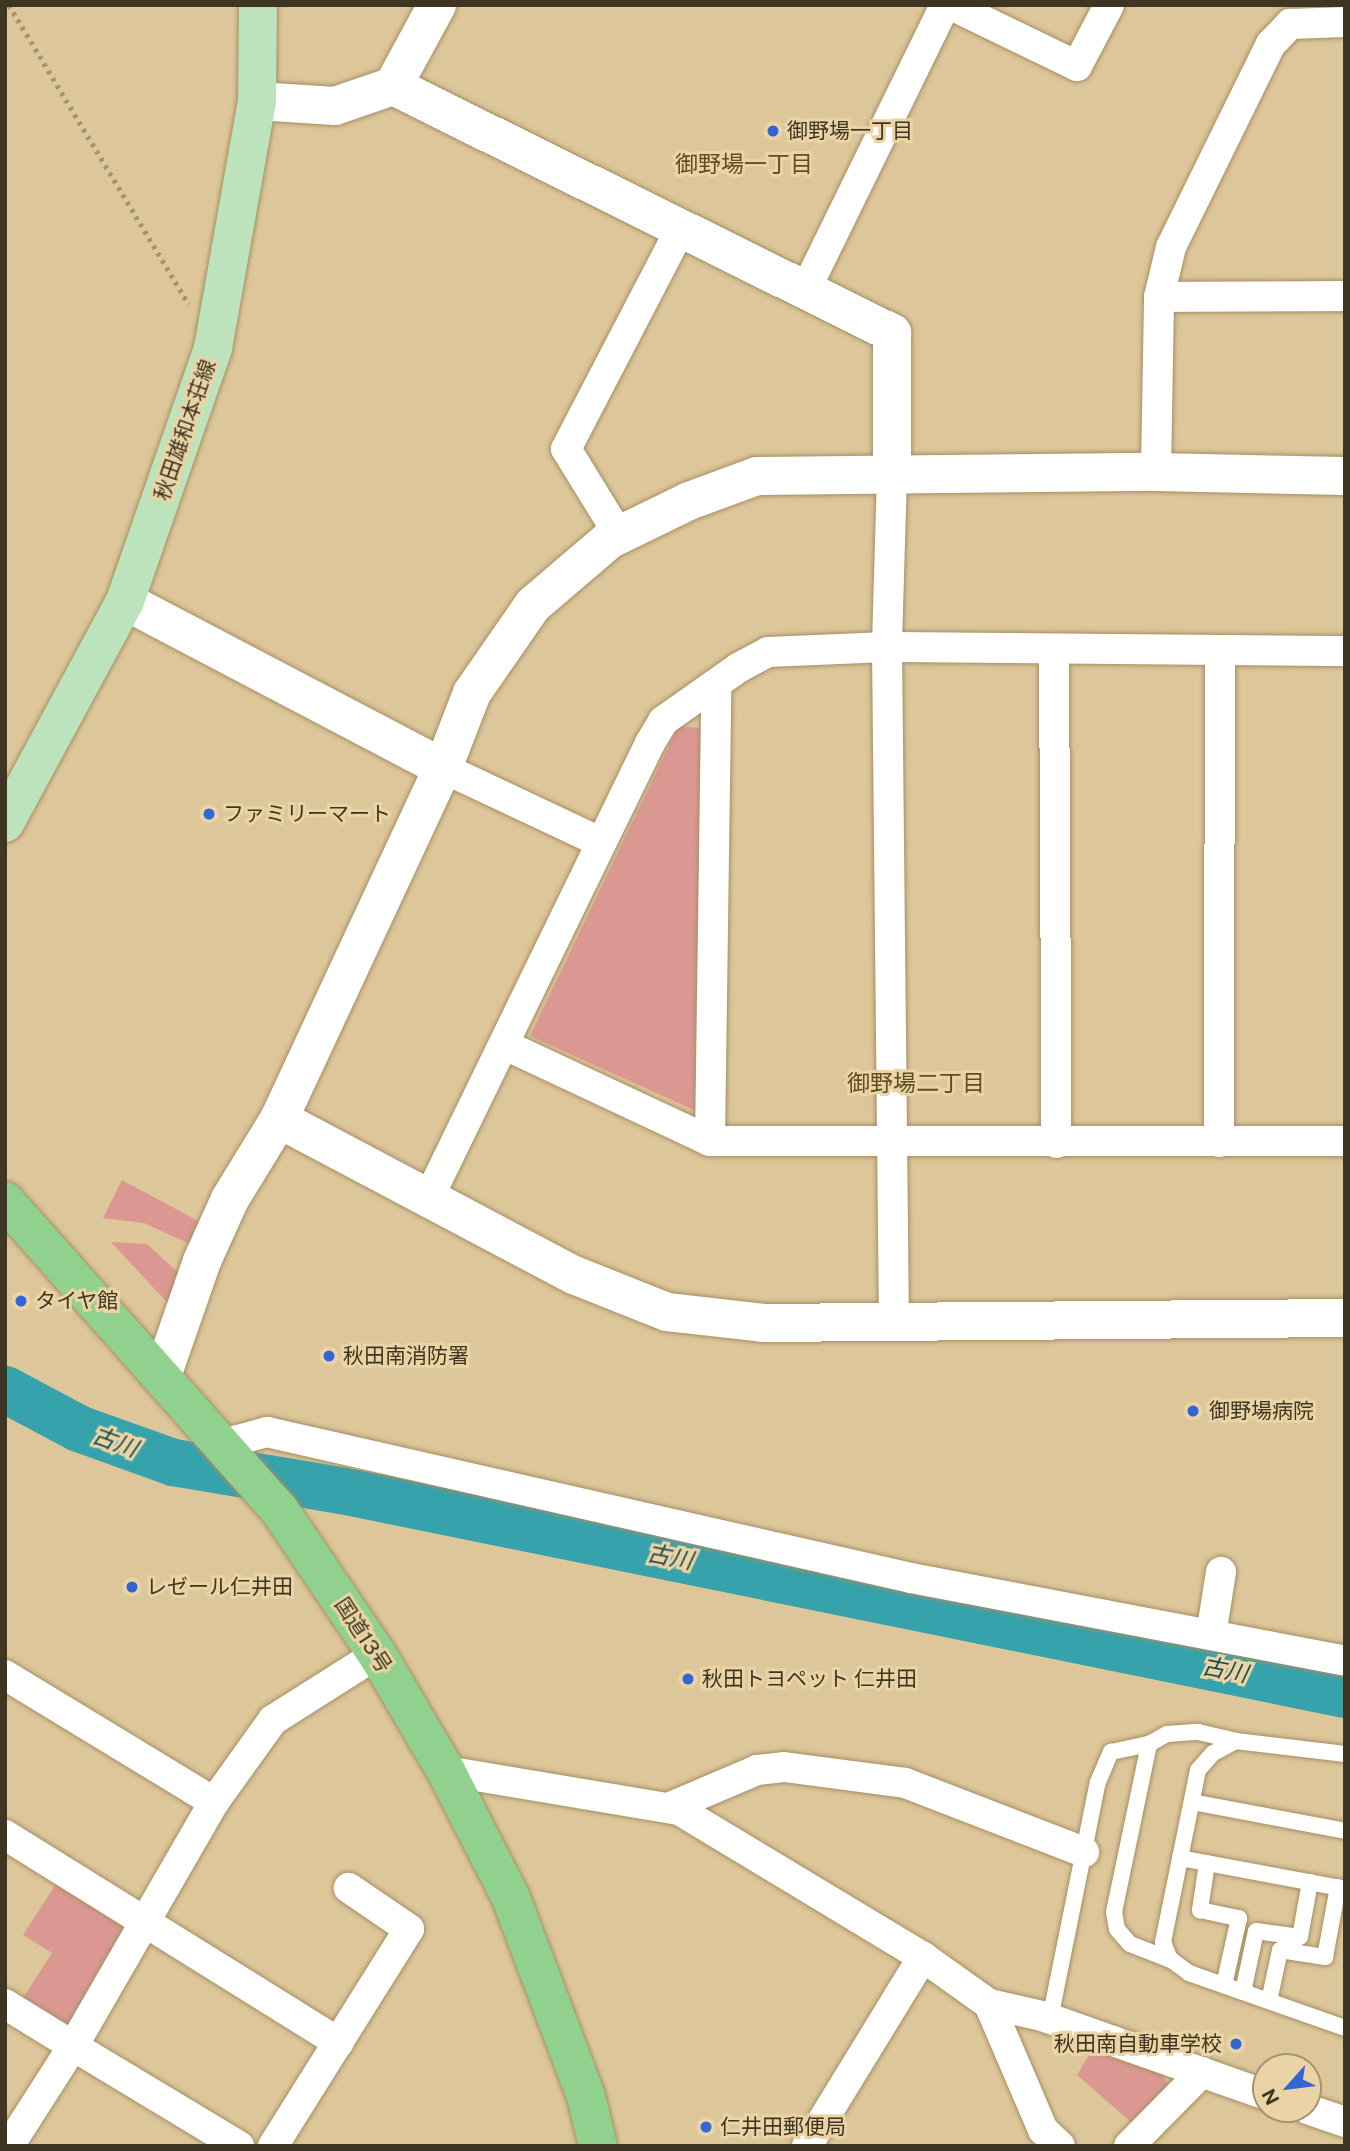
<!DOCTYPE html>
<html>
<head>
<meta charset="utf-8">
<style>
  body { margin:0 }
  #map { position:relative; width:1350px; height:2151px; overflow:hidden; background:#ddc699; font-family:"Public Sans","Noto Sans JP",sans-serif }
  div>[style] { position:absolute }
  .green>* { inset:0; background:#db9893 }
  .river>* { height:47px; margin:-23.5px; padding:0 23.5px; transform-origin:23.5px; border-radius:23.5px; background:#35a2ac }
  .path>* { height:4.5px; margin-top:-2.25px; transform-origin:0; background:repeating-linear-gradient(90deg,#a5936f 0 3.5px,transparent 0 8.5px) }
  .roads { filter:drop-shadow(0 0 2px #a68f64) drop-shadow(0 0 2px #a68f64) }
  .lane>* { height:16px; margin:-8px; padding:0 8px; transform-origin:8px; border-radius:8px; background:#fff }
  .street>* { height:30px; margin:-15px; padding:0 15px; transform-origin:15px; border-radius:15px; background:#fff }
  .secondary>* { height:38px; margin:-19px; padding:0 19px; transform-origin:19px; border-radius:19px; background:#fff }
  .primary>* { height:38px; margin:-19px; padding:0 19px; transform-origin:19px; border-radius:19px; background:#bce3bc }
  .highway>* { height:38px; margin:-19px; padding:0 19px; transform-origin:19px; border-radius:19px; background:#90d18f }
  .dots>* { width:19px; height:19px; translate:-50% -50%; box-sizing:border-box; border:4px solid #ead3a5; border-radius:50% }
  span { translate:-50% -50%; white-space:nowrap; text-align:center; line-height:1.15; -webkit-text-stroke:6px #ead3a5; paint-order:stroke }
  .poi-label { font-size:21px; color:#3e3522 }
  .left { translate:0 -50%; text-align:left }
  .right { translate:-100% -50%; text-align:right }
  .street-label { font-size:21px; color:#3e3522 }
  .neighbourhood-label { font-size:23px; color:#624d23 }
  .water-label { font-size:23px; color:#1c4b4f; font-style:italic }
  .frame { position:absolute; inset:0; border:7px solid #3e3522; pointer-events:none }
  .north { position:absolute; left:1252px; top:2053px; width:70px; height:70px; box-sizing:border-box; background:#ead3a5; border:2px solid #a59471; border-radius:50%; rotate:242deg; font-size:19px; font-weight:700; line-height:28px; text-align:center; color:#3e3522 }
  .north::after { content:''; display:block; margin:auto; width:24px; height:32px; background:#3565d5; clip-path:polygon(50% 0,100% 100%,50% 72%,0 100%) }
</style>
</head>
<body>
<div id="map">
  <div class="green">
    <div style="clip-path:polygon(678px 727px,710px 728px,696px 1111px,530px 1036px)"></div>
    <div style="clip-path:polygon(122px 1180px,202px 1223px,190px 1244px,144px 1223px,103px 1218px)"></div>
    <div style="clip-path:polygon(111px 1242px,147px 1244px,183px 1277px,175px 1311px)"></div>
    <div style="clip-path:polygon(58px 1881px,133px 1929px,70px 2028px,23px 1998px,52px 1953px,23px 1935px)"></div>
    <div style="clip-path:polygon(1094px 2047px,1158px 2067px,1171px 2089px,1133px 2124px,1077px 2075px)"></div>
  </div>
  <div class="river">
    <div style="left:5px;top:1389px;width:83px;rotate:28.1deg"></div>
    <div style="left:78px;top:1428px;width:101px;rotate:19.7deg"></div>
    <div style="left:173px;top:1462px;width:170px;rotate:9.5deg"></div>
    <div style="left:341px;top:1490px;width:1025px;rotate:11.49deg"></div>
  </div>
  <div class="path">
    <div style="left:9px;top:5px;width:349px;rotate:59deg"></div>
  </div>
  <div class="roads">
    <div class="lane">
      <div style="left:1345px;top:1754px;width:110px;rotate:-173.2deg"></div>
      <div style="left:1236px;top:1741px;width:26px;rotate:152deg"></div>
      <div style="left:1213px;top:1753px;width:23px;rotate:131deg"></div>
      <div style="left:1198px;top:1770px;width:176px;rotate:101.5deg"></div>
      <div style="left:1163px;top:1942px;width:18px;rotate:68deg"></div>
      <div style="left:1170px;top:1959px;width:24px;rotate:36deg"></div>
      <div style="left:1189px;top:1973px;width:165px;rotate:19.4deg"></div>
      <div style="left:1192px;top:1802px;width:156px;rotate:10.7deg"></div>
      <div style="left:1180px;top:1858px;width:168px;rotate:10.6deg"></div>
      <div style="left:1207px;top:1863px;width:48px;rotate:98.5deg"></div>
      <div style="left:1200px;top:1910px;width:40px;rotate:12deg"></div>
      <div style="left:1239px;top:1918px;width:69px;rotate:102.6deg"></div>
      <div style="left:1171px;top:1960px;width:44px;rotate:-158.7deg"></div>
      <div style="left:1130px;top:1944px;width:20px;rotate:-131deg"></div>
      <div style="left:1117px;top:1929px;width:17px;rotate:-100deg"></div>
      <div style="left:1114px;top:1912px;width:172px;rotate:-78.2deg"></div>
      <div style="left:1149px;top:1744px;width:21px;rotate:-29deg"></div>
      <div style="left:1167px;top:1734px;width:31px;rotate:-4deg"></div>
      <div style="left:1198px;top:1732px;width:39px;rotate:13deg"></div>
      <div style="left:1243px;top:1992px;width:62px;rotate:-78deg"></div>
      <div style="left:1256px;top:1931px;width:44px;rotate:7.8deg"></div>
      <div style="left:1300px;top:1937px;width:56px;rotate:-79.7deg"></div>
      <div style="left:1269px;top:2001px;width:52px;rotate:-77.8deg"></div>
      <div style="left:1280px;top:1950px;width:46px;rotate:8.8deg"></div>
      <div style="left:1325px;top:1957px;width:71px;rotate:-79.5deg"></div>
      <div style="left:1050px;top:2019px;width:242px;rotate:-78.6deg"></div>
      <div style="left:1098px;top:1782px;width:33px;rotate:-67deg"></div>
      <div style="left:1111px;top:1752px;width:39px;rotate:-12deg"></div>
    </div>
    <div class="street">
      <div style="left:951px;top:5px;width:140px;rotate:25.8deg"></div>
      <div style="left:1077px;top:66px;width:69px;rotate:-62.3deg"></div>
      <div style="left:805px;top:291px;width:318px;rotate:-63.9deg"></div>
      <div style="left:1159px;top:297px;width:186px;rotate:-0.3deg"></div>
      <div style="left:1156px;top:472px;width:175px;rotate:-89deg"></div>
      <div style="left:1159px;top:297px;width:51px;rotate:-76.5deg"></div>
      <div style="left:1171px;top:247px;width:226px;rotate:-63.8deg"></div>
      <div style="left:1271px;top:44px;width:28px;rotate:-46deg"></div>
      <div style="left:1290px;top:24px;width:55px;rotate:-2.1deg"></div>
      <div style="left:892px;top:475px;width:172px;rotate:91.7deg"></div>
      <div style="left:887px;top:647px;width:676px;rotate:89.41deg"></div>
      <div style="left:619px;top:535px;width:101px;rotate:-121.6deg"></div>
      <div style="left:566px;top:449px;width:247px;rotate:-62.5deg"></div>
      <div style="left:1054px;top:649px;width:494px;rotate:89.7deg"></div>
      <div style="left:443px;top:768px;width:174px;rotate:25.2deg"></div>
      <div style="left:505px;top:1045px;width:226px;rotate:25.1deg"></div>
      <div style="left:710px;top:1141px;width:635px"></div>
      <div style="left:710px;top:1141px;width:457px;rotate:-89.2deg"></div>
      <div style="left:1219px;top:1142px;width:492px;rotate:-89.9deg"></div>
      <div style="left:429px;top:1197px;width:505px;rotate:-64.04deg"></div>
      <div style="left:650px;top:743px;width:26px;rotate:-59deg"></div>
      <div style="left:663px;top:721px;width:92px;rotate:-35.2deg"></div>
      <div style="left:738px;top:668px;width:34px;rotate:-28deg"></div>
      <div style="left:768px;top:652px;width:119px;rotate:-2.4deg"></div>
      <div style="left:887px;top:647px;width:458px;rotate:0.5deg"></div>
      <div style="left:223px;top:1444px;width:46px;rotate:-15.3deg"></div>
      <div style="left:267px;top:1432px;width:660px;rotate:12.77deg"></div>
      <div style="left:911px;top:1578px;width:442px;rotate:10.8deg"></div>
      <div style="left:1211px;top:1635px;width:64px;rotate:-81deg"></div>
      <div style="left:5px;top:1675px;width:245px;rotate:31.3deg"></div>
      <div style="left:214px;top:1802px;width:282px;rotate:120deg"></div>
      <div style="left:73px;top:2046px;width:80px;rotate:-148.3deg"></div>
      <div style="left:446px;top:1771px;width:236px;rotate:9.5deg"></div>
      <div style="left:679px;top:1810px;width:285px;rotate:31.1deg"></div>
      <div style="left:923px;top:1957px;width:81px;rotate:35.5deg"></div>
      <div style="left:989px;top:2004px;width:54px;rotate:12.8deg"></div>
      <div style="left:1042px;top:2016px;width:238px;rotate:19.4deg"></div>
      <div style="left:214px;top:1802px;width:101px;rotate:-54.3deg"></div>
      <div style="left:273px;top:1720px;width:123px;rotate:-32.4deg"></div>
      <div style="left:668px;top:1808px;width:97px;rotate:-23.1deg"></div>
      <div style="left:757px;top:1770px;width:27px;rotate:-6deg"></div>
      <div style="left:784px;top:1767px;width:122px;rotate:7.5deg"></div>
      <div style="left:905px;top:1783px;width:192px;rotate:21.1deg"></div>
      <div style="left:5px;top:1835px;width:393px;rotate:31.9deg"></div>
      <div style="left:989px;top:2004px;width:137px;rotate:66.8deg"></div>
      <div style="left:1043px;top:2130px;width:23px;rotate:43deg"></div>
      <div style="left:1307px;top:2109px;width:40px;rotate:18.9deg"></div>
      <div style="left:9px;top:2146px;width:119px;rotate:-57.4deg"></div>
      <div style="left:73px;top:2046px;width:194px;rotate:31.1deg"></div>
      <div style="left:273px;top:2146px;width:256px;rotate:-57.9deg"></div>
      <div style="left:409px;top:1929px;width:73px;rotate:-145.7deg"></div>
      <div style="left:807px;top:2146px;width:222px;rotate:-58.5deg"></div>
      <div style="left:1129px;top:2146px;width:104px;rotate:-45.4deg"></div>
    </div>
    <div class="secondary">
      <div style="left:393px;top:86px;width:557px;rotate:26.33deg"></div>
      <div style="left:892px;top:333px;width:142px;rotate:90deg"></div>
      <div style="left:257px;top:101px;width:78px;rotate:3.7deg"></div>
      <div style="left:335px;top:106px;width:61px;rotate:-19deg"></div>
      <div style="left:393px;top:86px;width:92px;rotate:-61.5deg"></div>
      <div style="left:125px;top:601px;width:359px;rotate:27.7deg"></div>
      <div style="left:279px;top:1119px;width:334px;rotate:27.9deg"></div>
      <div style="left:574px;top:1275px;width:100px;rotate:21.7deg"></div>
      <div style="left:667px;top:1312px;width:97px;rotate:6.5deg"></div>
      <div style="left:763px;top:1323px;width:582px;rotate:-0.49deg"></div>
      <div style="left:162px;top:1376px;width:122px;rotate:-70.8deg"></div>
      <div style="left:202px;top:1261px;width:68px;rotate:-65.7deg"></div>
      <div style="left:230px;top:1199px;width:94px;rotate:-58.5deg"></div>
      <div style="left:279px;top:1119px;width:387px;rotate:-65deg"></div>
      <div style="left:443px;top:768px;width:80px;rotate:-68.9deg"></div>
      <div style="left:472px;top:693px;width:107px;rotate:-55.3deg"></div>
      <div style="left:533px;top:605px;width:100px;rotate:-40.5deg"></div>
      <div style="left:609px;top:540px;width:89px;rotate:-26deg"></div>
      <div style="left:689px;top:501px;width:72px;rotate:-20.2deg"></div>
      <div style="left:757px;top:476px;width:399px;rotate:-0.6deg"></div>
      <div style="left:1156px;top:472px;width:189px;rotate:1.2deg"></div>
    </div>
    <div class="primary">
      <div style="left:5px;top:823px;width:252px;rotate:-61.6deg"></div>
      <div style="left:125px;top:601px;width:268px;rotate:-70.8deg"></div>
      <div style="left:213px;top:348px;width:251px;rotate:-79.9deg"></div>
      <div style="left:257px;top:101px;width:96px;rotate:-89.4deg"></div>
    </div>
    <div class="highway">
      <div style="left:5px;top:1201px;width:414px;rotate:48.4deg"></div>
      <div style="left:280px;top:1511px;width:173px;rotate:55.9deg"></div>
      <div style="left:377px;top:1654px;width:136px;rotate:59.5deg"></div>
      <div style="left:446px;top:1771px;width:143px;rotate:62.9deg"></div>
      <div style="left:511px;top:1898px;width:212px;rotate:69.3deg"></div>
      <div style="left:586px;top:2096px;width:51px;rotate:76.5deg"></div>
    </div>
  </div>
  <div class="dots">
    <div style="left:773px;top:131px;background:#3565d5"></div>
    <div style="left:209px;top:814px;background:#3565d5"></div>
    <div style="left:21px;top:1301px;background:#3565d5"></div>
    <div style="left:329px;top:1356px;background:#3565d5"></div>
    <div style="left:1193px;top:1411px;background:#3565d5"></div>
    <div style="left:132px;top:1587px;background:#3565d5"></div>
    <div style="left:688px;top:1679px;background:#3565d5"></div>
    <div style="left:1236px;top:2044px;background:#3565d5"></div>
    <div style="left:706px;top:2127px;background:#3565d5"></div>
  </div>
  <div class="poi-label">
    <span class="left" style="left:787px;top:131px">御野場一丁目</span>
    <span class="left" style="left:223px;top:814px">ファミリーマート</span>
    <span class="left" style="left:35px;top:1301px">タイヤ館</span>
    <span class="left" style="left:343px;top:1356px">秋田南消防署</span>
    <span class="left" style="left:1209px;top:1411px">御野場病院</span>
    <span class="left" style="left:146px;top:1587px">レゼール仁井田</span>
    <span class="left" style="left:702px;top:1679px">秋田トヨペット 仁井田</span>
    <span class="right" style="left:1222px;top:2044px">秋田南自動車学校</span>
    <span class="left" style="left:720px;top:2127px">仁井田郵便局</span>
  </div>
  <div class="street-label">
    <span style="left:185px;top:430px;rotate:-71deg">秋田雄和本荘線</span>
    <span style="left:363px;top:1635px;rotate:57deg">国道13号</span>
  </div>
  <div class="neighbourhood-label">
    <span style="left:744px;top:164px">御野場一丁目</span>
    <span style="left:916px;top:1083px">御野場二丁目</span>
  </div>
  <div class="water-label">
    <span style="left:115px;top:1442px;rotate:20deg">古川</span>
    <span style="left:670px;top:1557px;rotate:11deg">古川</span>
    <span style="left:1225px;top:1670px;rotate:11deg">古川</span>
  </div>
  <div class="frame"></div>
  <div class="north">N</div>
</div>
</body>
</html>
